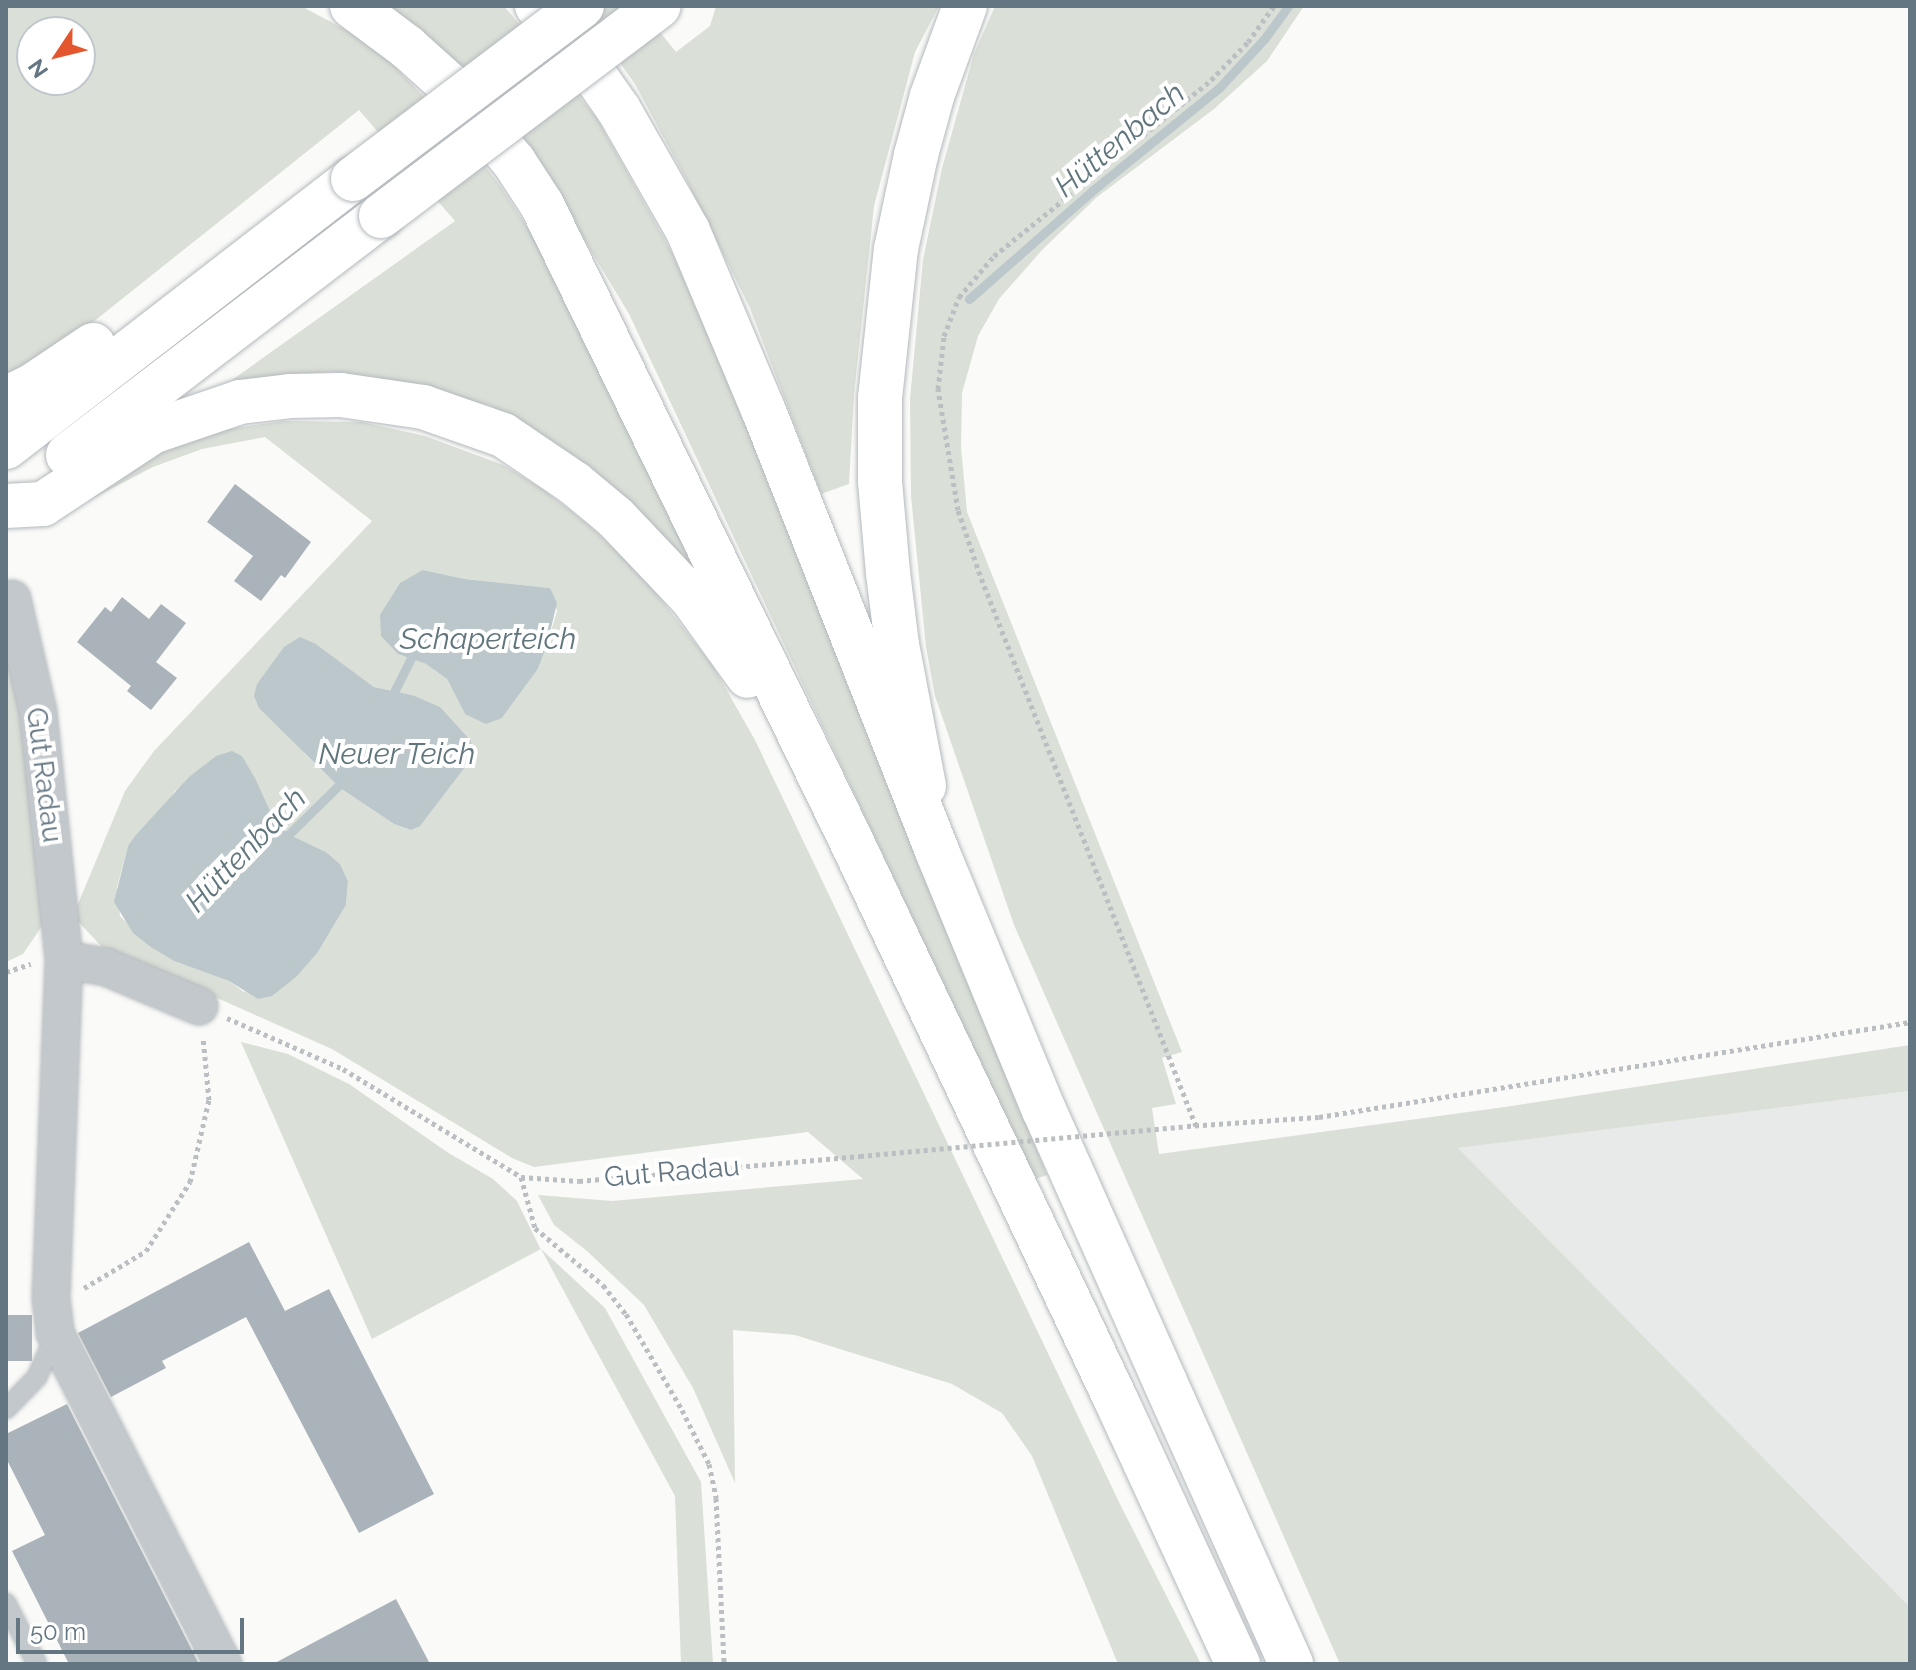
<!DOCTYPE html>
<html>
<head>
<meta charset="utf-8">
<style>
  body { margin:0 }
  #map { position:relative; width:1916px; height:1670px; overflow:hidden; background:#fafaf8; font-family:Raleway,sans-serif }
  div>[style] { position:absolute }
  .built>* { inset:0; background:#e8e9e9 }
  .green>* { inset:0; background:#dadfd7 }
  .water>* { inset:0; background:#bbc7cb }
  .stream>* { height:9px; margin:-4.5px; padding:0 4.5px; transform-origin:4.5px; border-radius:4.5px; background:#bbc7cb }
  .building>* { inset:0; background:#aab3b9; transform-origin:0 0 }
  .path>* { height:5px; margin-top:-2.5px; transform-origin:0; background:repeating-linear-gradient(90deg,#bbbfc2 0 4px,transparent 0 8px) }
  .roads { filter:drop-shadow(0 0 2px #b4b9bd) drop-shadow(0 0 2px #b4b9bd) }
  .service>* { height:18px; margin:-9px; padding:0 9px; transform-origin:9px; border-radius:9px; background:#c3c8cc }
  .minor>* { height:36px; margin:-18px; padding:0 18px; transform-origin:18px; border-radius:18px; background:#c3c8cc }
  .trunk>* { height:44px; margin:-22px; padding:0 22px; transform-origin:22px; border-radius:22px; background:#fff }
  .motorway>* { height:44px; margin:-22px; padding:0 22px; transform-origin:22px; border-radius:22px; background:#fff }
  .path-bridge>* { height:5px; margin-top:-2.5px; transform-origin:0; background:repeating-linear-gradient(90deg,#bbbfc2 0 4px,transparent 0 8px) }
  .bridges { filter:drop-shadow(0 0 2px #b4b9bd) drop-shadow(0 0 2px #b4b9bd) }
  .motorway-bridge>* { height:44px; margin:-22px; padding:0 22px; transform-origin:22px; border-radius:22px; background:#fff }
  span { translate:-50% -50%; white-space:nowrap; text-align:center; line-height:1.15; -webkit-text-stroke:8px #fff; paint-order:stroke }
  .street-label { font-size:28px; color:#657683 }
  .water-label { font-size:30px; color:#60757c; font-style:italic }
  .frame { position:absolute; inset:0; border:8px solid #657683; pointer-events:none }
  .north { position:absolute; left:16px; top:16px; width:80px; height:80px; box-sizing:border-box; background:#fff; border:2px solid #c1c8cd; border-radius:50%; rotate:235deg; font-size:22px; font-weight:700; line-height:32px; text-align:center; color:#657683 }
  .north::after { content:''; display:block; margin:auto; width:28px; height:36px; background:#e4572e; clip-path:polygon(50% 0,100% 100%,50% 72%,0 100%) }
  .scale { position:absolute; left:16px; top:1618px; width:228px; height:36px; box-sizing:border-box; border:4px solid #657683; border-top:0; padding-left:10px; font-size:24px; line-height:28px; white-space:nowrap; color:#657683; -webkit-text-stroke:6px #fff; paint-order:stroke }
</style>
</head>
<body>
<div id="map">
  <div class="built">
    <div style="clip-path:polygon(1910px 1091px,1910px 1607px,1457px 1148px)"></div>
  </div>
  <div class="green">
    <div style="clip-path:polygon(evenodd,6px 6px,301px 6px,374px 45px,455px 129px,499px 184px,535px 239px,709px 595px,549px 446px,491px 406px,334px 372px,232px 380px,455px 221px,359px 110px,53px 354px,6px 373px,6px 6px,32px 32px,80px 32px,80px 80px,32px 80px,32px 32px)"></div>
    <div style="clip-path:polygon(391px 6px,504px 6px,596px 117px,693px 290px,1047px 1175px,1035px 1179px,629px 314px,537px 161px,440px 50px)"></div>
    <div style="clip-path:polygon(580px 6px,639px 6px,676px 52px,710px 26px,716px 6px,939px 6px,915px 52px,874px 206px,854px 395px,849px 484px,821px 494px,750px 308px,687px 181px,635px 84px)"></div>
    <div style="clip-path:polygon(995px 6px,1304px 6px,1267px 61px,1214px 109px,1097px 197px,1042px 250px,999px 299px,978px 336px,962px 393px,961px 447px,967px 512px,1182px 1052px,1162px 1058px,1176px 1104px,1152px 1108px,1159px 1154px,1505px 1107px,1910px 1045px,1910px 1091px,1458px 1148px,1910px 1607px,1910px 1664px,1340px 1664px,1014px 925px,935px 696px,926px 647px,911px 496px,910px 399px,923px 260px,942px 168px,974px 54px)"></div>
    <div style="clip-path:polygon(evenodd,284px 421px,362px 422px,425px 436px,503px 465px,544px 490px,590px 526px,642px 575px,713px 666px,755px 740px,1120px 1504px,1201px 1664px,1118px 1664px,1032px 1456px,1002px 1413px,952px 1384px,795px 1335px,733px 1330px,735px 1483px,693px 1388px,644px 1305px,587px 1251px,554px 1225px,538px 1195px,612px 1201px,863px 1179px,808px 1132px,534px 1167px,512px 1158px,332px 1049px,102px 947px,73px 916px,125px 791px,154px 751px,372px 521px,265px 437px,202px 449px,153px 467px,88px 501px,136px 464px,192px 434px,284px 421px,423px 570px,465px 579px,550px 588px,557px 611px,547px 645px,538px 669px,502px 718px,465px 714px,447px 679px,426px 664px,398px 654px,423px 570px,284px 421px,316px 644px,374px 687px,412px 695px,472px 758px,420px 825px,411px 830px,394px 824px,340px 788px,304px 753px,316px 644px,284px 421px,256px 780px,274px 819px,288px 834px,326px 852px,340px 864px,348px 881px,346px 905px,318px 952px,244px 992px,229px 981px,174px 961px,152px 948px,120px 916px,117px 887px,128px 846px,166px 806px,175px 791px,256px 780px)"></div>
    <div style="clip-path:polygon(6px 658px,17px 669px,46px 920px,23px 954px,6px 962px)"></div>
    <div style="clip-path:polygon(241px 1042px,288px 1054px,349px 1084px,447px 1152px,493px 1179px,517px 1201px,540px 1248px,605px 1308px,701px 1482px,713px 1664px,681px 1664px,675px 1496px,541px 1249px,372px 1339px)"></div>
  </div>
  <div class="water">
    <div style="clip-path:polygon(423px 570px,465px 579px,550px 588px,557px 603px,547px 645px,538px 669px,502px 718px,486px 724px,465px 714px,447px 679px,426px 664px,398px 654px,381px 636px,380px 615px,400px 583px)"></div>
    <div style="clip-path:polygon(300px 637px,316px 644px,374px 687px,412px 695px,440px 707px,471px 741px,472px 758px,420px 826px,411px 830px,394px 824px,340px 788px,259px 708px,254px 696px,257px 684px,284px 647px)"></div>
    <div style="clip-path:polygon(232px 751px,242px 756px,256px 780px,274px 819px,288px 834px,326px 852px,340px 864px,348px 881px,346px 905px,318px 952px,296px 977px,272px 996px,258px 999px,229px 981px,174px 961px,152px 948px,133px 933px,114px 902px,128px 846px,135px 836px,189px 777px,216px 756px)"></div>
  </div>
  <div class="stream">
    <div style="left:969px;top:299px;width:165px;rotate:-41.3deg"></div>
    <div style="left:1093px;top:190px;width:162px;rotate:-39deg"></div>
    <div style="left:1219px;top:88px;width:68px;rotate:-47.4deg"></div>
    <div style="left:1265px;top:38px;width:39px;rotate:-54deg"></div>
    <div style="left:390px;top:700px;width:56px;rotate:-63.4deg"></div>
    <div style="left:282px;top:841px;width:88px;rotate:-44.5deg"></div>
  </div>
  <div class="building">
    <div style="clip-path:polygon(235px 484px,311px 542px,285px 578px,281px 575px,261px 601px,234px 581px,253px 556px,207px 522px)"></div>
    <div style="clip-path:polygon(122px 597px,149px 619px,161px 604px,186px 623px,156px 662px,177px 678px,151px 710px,127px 691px,131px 686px,77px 642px,105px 607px,111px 612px)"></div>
    <div style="clip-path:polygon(249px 1242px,285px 1311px,329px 1289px,434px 1494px,359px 1533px,246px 1317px,162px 1361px,166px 1368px,111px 1397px,78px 1333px)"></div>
    <div style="left:6px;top:1315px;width:26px;height:46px"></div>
    <div style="clip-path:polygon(67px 1404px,199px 1664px,69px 1664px,12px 1551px,45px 1535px,6px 1458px,6px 1434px)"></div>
    <div style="clip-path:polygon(396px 1599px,430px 1664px,273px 1664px,324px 1637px)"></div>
  </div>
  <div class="path">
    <div style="left:6px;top:972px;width:26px;rotate:-18deg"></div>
    <div style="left:227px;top:1018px;width:127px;rotate:23.7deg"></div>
    <div style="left:343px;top:1069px;width:208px;rotate:31.2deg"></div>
    <div style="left:521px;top:1177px;width:58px;rotate:3.9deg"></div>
    <div style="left:579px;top:1181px;width:282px;rotate:-5.1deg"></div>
    <div style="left:1187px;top:1126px;width:132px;rotate:-3.9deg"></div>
    <div style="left:1319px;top:1117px;width:599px;rotate:-9.13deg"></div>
    <div style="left:1196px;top:1126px;width:592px;rotate:-111.41deg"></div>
    <div style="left:980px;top:575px;width:69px;rotate:-108.7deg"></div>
    <div style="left:958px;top:510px;width:123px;rotate:-99.4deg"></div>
    <div style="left:938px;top:389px;width:53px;rotate:-83.5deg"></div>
    <div style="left:944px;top:336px;width:42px;rotate:-69deg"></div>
    <div style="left:959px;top:297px;width:54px;rotate:-49.5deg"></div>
    <div style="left:994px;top:256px;width:279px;rotate:-39deg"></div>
    <div style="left:1211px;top:80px;width:53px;rotate:-45.8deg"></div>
    <div style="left:1248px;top:42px;width:44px;rotate:-54.2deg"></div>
    <div style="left:521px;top:1177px;width:53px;rotate:74.6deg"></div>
    <div style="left:535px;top:1228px;width:89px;rotate:40deg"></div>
    <div style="left:603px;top:1285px;width:37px;rotate:52deg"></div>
    <div style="left:626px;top:1314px;width:111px;rotate:59.7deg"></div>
    <div style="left:682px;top:1410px;width:60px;rotate:63.4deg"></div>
    <div style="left:709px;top:1464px;width:35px;rotate:78deg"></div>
    <div style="left:716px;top:1498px;width:166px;rotate:87.2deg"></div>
    <div style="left:84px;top:1288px;width:72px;rotate:-30.8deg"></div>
    <div style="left:146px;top:1251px;width:82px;rotate:-57.5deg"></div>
    <div style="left:190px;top:1182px;width:84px;rotate:-77deg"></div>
    <div style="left:209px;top:1100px;width:63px;rotate:-95.4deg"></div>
  </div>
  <div class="roads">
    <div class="service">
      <div style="left:6px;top:1409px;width:45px;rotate:-45.9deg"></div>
      <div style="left:37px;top:1377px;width:45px;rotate:-66.3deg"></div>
      <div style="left:6px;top:1603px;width:68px;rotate:63.1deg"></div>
    </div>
    <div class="minor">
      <div style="left:6px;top:603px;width:7px;rotate:-34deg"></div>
      <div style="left:12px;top:599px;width:116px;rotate:77deg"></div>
      <div style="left:38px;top:712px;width:249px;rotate:84deg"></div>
      <div style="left:64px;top:960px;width:338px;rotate:92.2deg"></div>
      <div style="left:51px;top:1298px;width:35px;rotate:83deg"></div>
      <div style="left:55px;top:1333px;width:371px;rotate:63.1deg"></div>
      <div style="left:64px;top:960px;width:43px;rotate:9.5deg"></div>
      <div style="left:106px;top:967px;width:101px;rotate:22.8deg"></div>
    </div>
    <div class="trunk">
      <div style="left:924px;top:786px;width:144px;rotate:-100.8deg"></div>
      <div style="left:897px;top:645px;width:73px;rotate:-97.1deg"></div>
      <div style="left:888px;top:573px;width:92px;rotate:-95deg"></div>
      <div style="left:880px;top:481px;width:83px;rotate:-90deg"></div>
      <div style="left:880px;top:398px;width:150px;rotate:-83.9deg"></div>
      <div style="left:896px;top:249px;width:96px;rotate:-78deg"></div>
      <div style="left:916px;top:155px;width:61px;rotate:-74.8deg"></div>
      <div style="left:932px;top:96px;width:96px;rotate:-69.9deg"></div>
      <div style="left:1165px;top:1382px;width:309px;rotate:65.9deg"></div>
      <div style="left:1116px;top:1400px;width:291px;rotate:65.2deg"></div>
    </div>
    <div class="motorway">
      <div style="left:352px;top:6px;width:69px;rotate:36.7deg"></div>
      <div style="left:407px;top:47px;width:54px;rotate:42deg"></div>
      <div style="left:447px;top:83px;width:104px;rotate:49.7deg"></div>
      <div style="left:514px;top:162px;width:51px;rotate:56.9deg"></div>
      <div style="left:542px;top:205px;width:699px;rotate:64.06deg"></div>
      <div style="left:848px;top:834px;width:626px;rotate:64.66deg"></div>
      <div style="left:537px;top:6px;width:51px;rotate:46.6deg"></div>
      <div style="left:572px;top:43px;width:82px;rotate:55deg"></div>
      <div style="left:619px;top:110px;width:139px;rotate:60.3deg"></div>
      <div style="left:688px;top:231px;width:193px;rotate:67.2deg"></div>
      <div style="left:763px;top:409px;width:475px;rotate:68.5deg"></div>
      <div style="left:937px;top:851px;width:280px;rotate:67.6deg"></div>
      <div style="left:1044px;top:1110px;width:298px;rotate:66deg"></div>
      <div style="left:6px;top:399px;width:33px;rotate:-27deg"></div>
      <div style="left:35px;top:384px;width:70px;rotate:-33.9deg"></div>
      <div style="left:6px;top:447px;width:438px;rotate:-37.7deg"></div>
      <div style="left:68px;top:455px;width:394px;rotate:-37.4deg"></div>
      <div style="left:6px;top:506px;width:37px;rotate:-3deg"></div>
      <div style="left:43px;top:504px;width:131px;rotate:-33.4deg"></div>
      <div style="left:152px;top:432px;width:93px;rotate:-18.8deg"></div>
      <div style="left:240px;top:402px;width:50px;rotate:-6.8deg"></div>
      <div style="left:290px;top:396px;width:51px;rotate:-1.1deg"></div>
      <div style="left:341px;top:395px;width:83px;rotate:8.3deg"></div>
      <div style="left:423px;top:407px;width:85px;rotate:19.3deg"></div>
      <div style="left:503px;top:435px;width:86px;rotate:34.1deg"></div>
      <div style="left:574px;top:483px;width:53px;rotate:39.7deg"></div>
      <div style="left:615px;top:517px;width:110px;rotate:46.5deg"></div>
      <div style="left:691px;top:597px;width:97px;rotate:54.2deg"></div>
    </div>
  </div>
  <div class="path-bridge">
    <div style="left:860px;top:1156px;width:328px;rotate:-5.2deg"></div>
  </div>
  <div class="bridges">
    <div class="motorway-bridge">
      <div style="left:353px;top:179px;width:287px;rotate:-37.1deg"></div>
      <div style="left:381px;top:216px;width:348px;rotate:-37.1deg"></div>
    </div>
  </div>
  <div class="street-label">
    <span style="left:44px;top:775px;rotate:83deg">Gut Radau</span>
    <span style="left:672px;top:1172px;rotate:-5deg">Gut Radau</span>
  </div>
  <div class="water-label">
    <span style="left:1120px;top:140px;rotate:-40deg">Hüttenbach</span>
    <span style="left:488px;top:639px">Schaperteich</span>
    <span style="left:397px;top:754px">Neuer Teich</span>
    <span style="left:246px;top:850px;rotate:-46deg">Hüttenbach</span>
  </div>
  <div class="frame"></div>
  <div class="north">N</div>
  <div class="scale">50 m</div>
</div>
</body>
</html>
